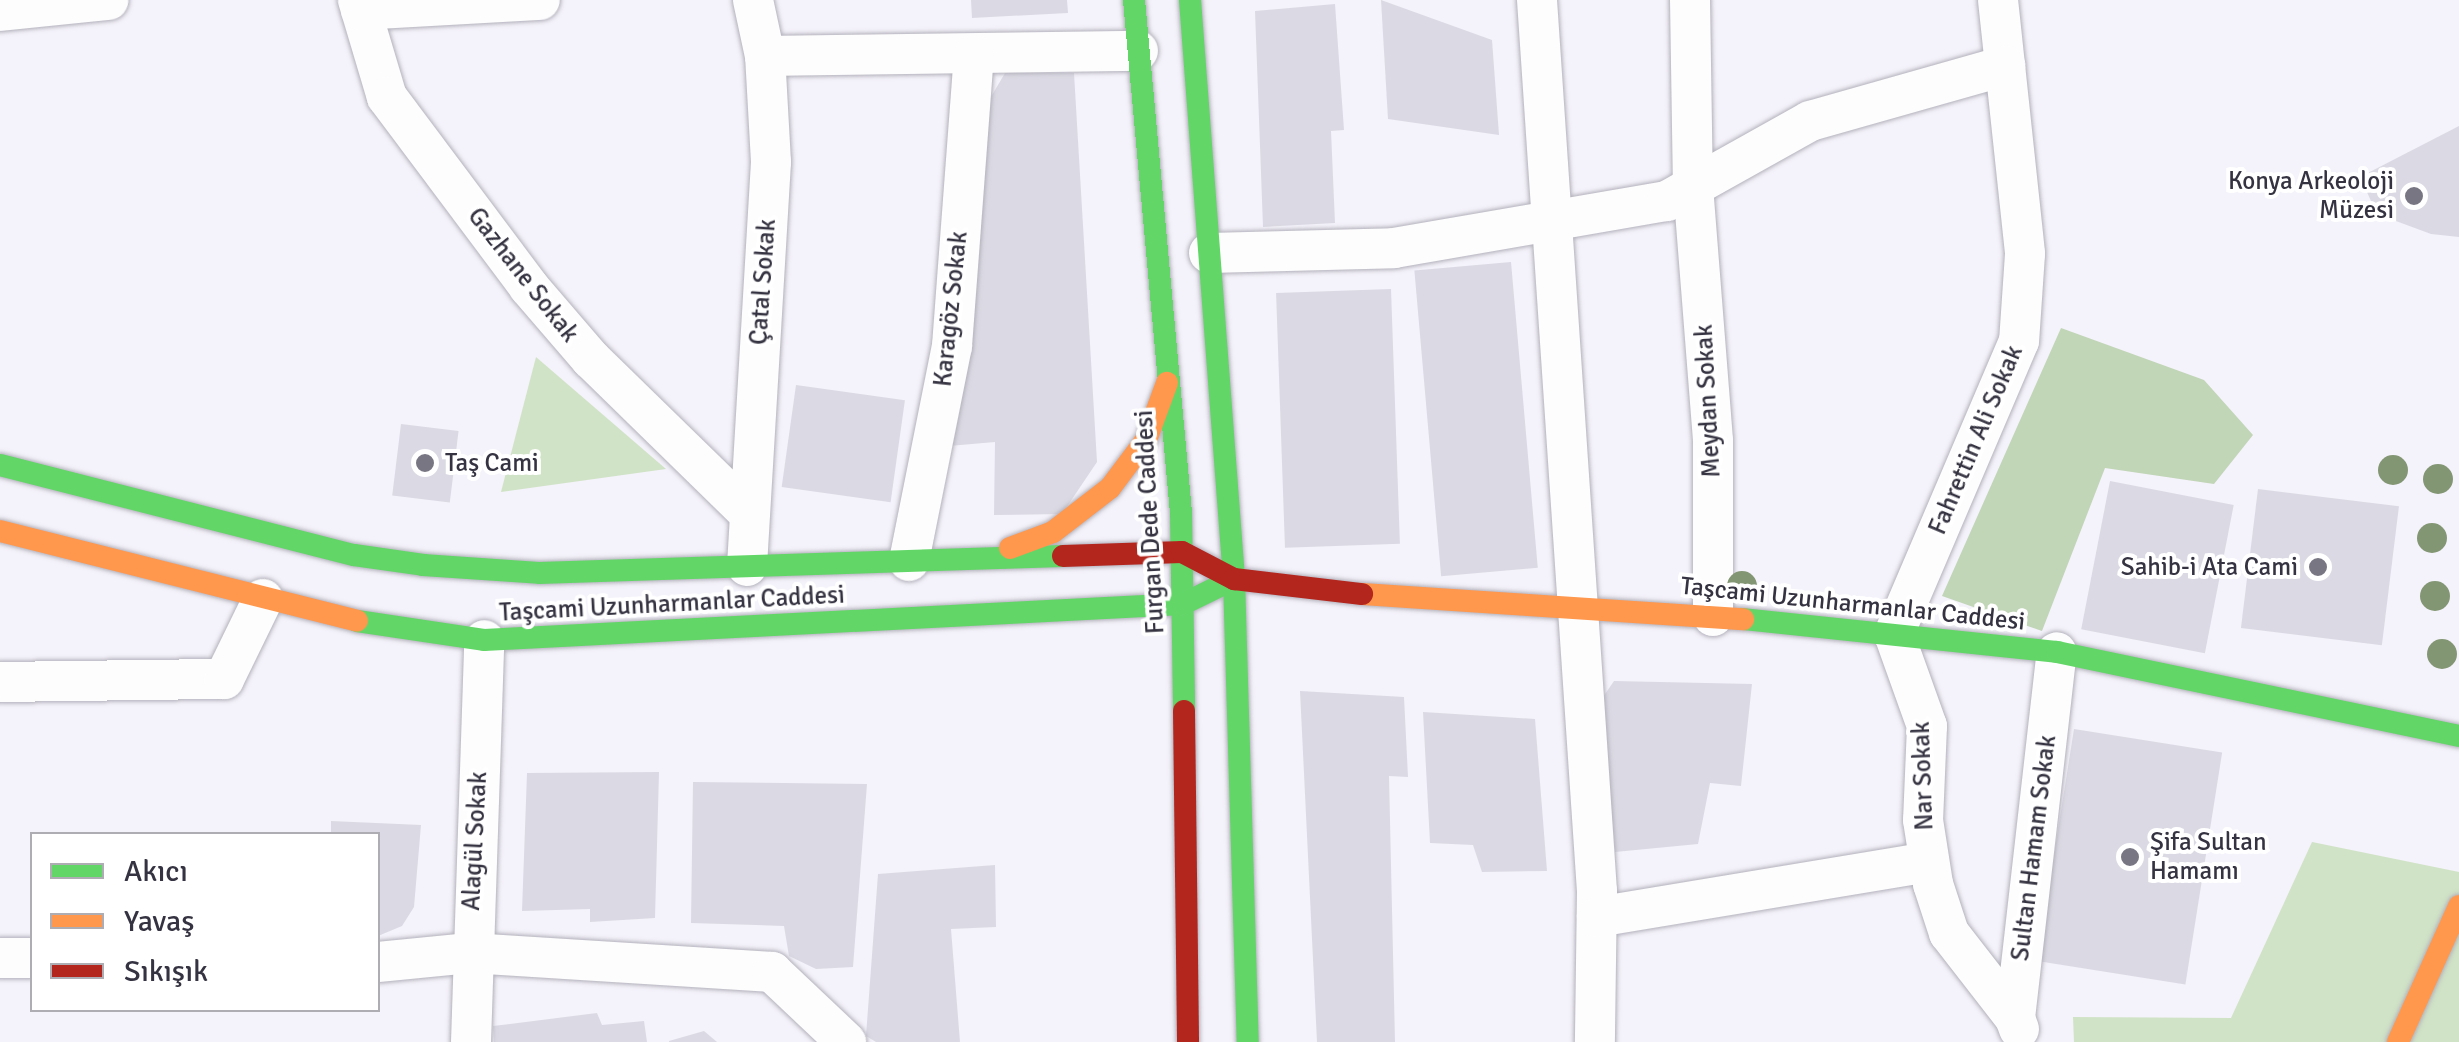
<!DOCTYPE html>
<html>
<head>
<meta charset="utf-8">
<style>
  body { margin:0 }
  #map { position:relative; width:2459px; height:1042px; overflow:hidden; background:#f4f2fa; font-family:Signika,sans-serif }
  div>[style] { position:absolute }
  .green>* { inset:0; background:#d0e3c6 }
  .forest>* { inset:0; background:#c1d5b7 }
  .building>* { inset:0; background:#dbdae4; transform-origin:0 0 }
  .roads { filter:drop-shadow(0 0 2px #b3b1bb) drop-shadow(0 0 2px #b3b1bb) }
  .street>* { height:40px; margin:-20px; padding:0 20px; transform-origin:20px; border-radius:20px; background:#fdfdfe }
  .fast>* { height:22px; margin:-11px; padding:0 11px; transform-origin:11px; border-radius:11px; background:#63d668 }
  .slow>* { height:22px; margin:-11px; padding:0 11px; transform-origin:11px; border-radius:11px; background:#ff974d }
  .jam>* { height:22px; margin:-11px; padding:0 11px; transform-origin:11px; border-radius:11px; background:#b3261e }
  .trees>* { width:30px; height:30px; margin:-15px; border-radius:50%; background:#839674 }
  .dots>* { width:28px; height:28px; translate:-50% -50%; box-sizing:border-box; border:5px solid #fff; border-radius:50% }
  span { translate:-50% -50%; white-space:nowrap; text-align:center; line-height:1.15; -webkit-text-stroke:8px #fff; paint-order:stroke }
  .poi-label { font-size:25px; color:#353341 }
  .right { translate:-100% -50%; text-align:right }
  .left { translate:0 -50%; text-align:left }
  .street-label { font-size:25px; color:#353341 }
  .legend { position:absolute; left:30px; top:832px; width:350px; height:180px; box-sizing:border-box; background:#fff; border:2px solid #aeadb3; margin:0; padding:12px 18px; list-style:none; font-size:30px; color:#353341 }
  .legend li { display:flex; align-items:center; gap:20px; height:50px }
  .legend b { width:50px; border:2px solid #aeadb3 }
</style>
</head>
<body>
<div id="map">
  <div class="green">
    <div style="clip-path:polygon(536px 357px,666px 469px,501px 492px)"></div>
    <div style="clip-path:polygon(2312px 842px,2459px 872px,2459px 1042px,2074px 1042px,2073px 1017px,2231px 1018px)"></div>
  </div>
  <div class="forest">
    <div style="clip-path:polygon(2061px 328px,2204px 380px,2253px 435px,2214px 484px,2105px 468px,2042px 631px,1942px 596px)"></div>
  </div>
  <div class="building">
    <div style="clip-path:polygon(971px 0,1067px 0,1068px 13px,972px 18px)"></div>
    <div style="clip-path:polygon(1381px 0,1492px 40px,1499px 135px,1388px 119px)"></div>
    <div style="clip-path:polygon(1335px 4px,1344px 130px,1331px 131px,1335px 223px,1263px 227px,1255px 11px)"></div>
    <div style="clip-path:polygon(1005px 73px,1074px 73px,1097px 462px,1062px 514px,994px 515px,995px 442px,949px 446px,978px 273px,988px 102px)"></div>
    <div style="clip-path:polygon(2459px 126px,2459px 237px,2431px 234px,2377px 214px,2360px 177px)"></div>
    <div style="left:1511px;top:262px;width:307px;height:97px;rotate:85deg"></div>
    <div style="left:1391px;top:289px;width:255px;height:115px;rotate:88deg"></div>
    <div style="left:796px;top:385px;width:110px;height:103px;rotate:8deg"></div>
    <div style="left:401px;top:424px;width:58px;height:72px;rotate:7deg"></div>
    <div style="left:2110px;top:481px;width:126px;height:151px;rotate:11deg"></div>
    <div style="left:2258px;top:489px;width:142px;height:140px;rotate:7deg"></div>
    <div style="clip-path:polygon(1614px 681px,1752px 684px,1741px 786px,1710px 783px,1698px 844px,1615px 852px,1601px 700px)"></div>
    <div style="clip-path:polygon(1300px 691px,1404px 697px,1408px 777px,1389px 776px,1395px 1042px,1317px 1042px)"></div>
    <div style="clip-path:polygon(1423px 712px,1535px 719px,1547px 871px,1482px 872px,1473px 845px,1430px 843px)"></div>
    <div style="left:2074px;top:729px;width:150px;height:235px;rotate:9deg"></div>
    <div style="clip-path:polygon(659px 772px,655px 918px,590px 922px,590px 909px,522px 911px,527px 773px)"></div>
    <div style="clip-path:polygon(693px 782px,867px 784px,853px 967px,816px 969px,789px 956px,784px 926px,691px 923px)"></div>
    <div style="clip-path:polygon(331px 821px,421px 825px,414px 907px,402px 926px,378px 936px,378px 834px,331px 834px)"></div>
    <div style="clip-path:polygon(995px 865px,996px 927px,951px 929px,960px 1042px,876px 1042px,866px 1036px,878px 874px)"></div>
    <div style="clip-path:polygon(597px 1013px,602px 1025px,644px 1021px,647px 1042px,494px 1042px,493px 1026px)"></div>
    <div style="clip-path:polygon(704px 1031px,717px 1042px,669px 1042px,669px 1041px)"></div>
  </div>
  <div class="roads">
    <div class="street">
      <div style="left:358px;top:0;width:101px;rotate:73.4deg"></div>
      <div style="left:387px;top:97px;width:237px;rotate:53.2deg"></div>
      <div style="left:529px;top:287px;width:95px;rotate:49.3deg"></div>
      <div style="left:591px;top:359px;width:216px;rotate:44.3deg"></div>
      <div style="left:1537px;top:0;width:893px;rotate:86.15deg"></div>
      <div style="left:1597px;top:891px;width:151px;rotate:90.8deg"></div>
      <div style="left:1690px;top:0;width:186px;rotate:89.1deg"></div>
      <div style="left:1693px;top:186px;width:256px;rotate:85.5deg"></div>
      <div style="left:1713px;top:441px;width:175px;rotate:90deg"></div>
      <div style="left:1998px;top:0;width:255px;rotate:83.9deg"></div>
      <div style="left:2025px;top:254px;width:87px;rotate:93.9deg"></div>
      <div style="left:2019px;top:341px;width:319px;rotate:113.1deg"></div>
      <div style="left:1894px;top:634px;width:98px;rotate:70.3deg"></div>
      <div style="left:1927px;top:726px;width:94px;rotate:92.4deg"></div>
      <div style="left:1923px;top:820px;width:65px;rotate:81.1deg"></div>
      <div style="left:1933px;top:884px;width:52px;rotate:71.9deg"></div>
      <div style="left:1949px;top:933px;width:108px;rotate:52.2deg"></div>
      <div style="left:361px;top:10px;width:179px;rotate:-3.2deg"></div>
      <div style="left:0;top:11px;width:109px;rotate:-5.8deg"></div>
      <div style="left:765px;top:56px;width:373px;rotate:-0.8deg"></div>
      <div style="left:1209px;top:253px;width:185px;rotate:-1.5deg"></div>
      <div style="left:1394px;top:248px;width:277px;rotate:-9.8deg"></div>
      <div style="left:1667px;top:201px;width:164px;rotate:-29.2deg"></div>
      <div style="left:1810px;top:121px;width:203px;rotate:-15.8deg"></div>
      <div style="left:909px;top:561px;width:219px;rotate:-78.7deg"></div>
      <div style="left:952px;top:346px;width:292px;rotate:-85.7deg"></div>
      <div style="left:747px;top:566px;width:405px;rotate:-86.6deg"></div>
      <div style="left:771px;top:162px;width:106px;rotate:-93.2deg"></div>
      <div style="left:765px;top:56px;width:57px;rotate:-102.1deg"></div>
      <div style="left:0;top:682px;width:224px;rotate:-0.8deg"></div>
      <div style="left:224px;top:679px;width:89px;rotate:-64deg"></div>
      <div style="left:1597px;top:917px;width:336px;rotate:-9.4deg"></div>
      <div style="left:0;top:958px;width:32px"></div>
      <div style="left:378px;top:962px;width:92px;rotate:-5.6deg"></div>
      <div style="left:470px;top:953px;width:303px;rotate:3.6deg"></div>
      <div style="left:772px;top:972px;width:102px;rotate:43.4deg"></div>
      <div style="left:2019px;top:1029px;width:12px;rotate:-110deg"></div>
      <div style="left:2015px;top:1018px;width:368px;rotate:-83.5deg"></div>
      <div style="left:471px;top:1042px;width:402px;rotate:-88.1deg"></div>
    </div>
    <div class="fast">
      <div style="left:1134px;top:0;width:514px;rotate:84.76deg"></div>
      <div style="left:1181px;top:512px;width:199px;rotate:89.1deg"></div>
      <div style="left:1190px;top:0;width:581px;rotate:85.65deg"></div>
      <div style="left:1234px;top:579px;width:463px;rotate:88.3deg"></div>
      <div style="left:0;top:465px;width:365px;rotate:14.3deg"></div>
      <div style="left:354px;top:555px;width:70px;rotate:8.2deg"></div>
      <div style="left:423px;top:565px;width:116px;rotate:3.9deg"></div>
      <div style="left:539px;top:573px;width:524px;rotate:-1.86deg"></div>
      <div style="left:1743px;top:619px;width:316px;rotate:6deg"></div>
      <div style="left:2057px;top:652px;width:411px;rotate:11.8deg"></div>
      <div style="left:357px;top:621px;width:128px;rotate:8.5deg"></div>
      <div style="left:484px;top:640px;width:700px;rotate:-2.95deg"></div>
      <div style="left:1183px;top:604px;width:57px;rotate:-26.1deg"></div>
    </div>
    <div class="slow">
      <div style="left:0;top:531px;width:368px;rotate:14.1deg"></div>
      <div style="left:1010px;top:548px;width:46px;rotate:-20.4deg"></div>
      <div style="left:1053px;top:532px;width:72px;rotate:-37.7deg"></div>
      <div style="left:1110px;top:488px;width:60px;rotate:-53.1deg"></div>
      <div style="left:1146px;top:440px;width:61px;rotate:-69.8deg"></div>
      <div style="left:1362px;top:594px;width:382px;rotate:3.8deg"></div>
      <div style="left:2398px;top:1042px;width:149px;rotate:-65.8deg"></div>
    </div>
    <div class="jam">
      <div style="left:1063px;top:556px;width:119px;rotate:-1.9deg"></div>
      <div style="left:1182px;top:552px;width:59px;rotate:27.4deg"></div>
      <div style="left:1234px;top:579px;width:129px;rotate:6.7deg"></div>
      <div style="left:1184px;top:711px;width:331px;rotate:89.3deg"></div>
    </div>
  </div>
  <div class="trees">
    <div style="left:2393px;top:470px"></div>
    <div style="left:2438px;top:479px"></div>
    <div style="left:2432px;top:538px"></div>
    <div style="left:1742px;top:586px"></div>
    <div style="left:2435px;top:596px"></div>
    <div style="left:2442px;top:654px"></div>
  </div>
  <div class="dots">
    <div style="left:2414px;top:196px;background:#787682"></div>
    <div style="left:425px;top:463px;background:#787682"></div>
    <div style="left:2318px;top:567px;background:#787682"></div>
    <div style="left:2130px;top:857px;background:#787682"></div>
  </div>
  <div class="poi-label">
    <span class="right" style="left:2394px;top:196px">Konya Arkeoloji<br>Müzesi</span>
    <span class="left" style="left:445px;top:463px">Taş Cami</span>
    <span class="right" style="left:2298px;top:567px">Sahib-i Ata Cami</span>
    <span class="left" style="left:2150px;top:857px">Şifa Sultan<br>Hamamı</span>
  </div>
  <div class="street-label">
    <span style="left:523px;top:275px;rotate:52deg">Gazhane Sokak</span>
    <span style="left:763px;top:282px;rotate:-86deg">Çatal Sokak</span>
    <span style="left:951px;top:309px;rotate:-84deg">Karagöz Sokak</span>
    <span style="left:1708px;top:401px;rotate:-93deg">Meydan Sokak</span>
    <span style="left:1976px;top:440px;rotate:-67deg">Fahrettin Ali Sokak</span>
    <span style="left:1150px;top:522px;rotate:-93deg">Furgan Dede Caddesi</span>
    <span style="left:672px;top:604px;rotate:-3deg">Taşcami Uzunharmanlar Caddesi</span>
    <span style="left:1853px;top:604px;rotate:6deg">Taşcami Uzunharmanlar Caddesi</span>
    <span style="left:1923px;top:776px;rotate:-92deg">Nar Sokak</span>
    <span style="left:475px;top:841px;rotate:-87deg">Alagül Sokak</span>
    <span style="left:2034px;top:848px;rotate:-83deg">Sultan Hamam Sokak</span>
  </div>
  <ul class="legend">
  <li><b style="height:12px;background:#63d668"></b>Akıcı</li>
  <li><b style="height:12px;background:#ff974d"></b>Yavaş</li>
  <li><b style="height:12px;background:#b3261e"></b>Sıkışık</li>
  </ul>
</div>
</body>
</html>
